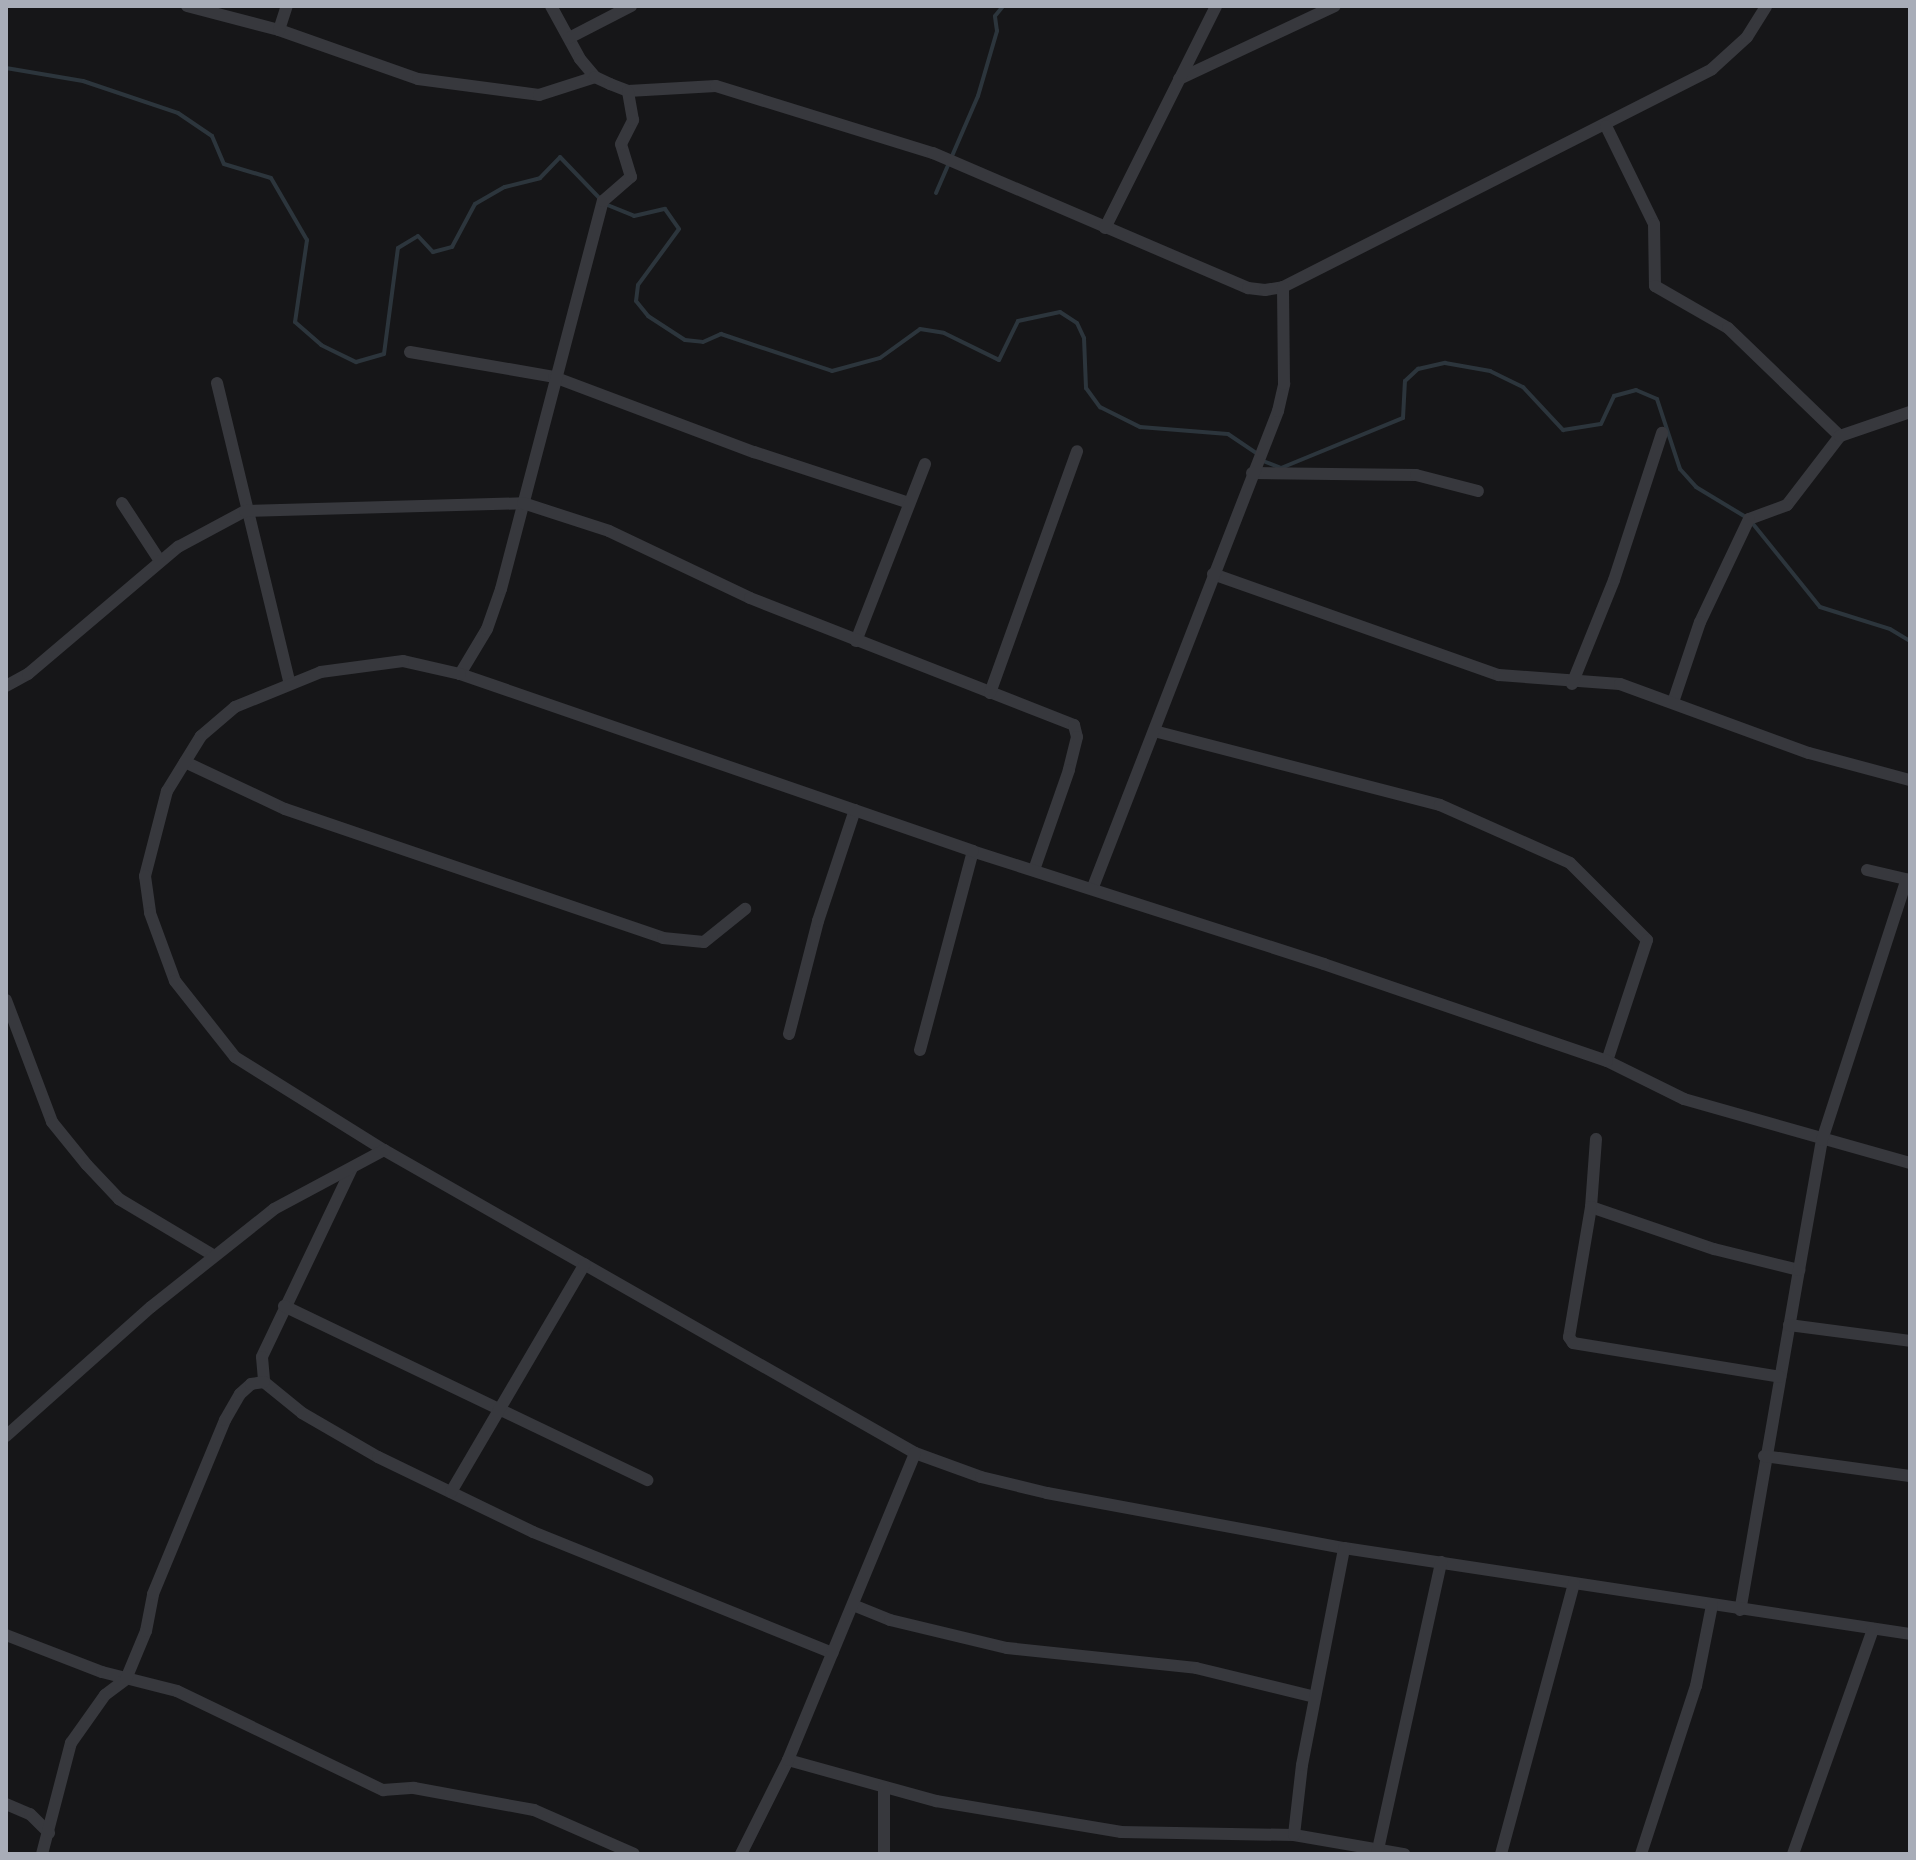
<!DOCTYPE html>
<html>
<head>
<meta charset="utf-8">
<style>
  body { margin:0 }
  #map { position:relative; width:1916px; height:1860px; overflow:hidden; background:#161618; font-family:Inter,sans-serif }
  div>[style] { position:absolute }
  .stream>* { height:4px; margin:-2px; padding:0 2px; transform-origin:2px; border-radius:2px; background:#2c353c }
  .minor>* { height:12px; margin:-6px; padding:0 6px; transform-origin:6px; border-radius:6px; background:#37383d }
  span { translate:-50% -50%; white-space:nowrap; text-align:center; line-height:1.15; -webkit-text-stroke:7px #111113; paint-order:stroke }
  .frame { position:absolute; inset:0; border:8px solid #a8adb8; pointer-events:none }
</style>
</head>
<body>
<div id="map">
  <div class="stream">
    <div style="left:6px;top:68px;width:78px;rotate:9.6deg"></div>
    <div style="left:83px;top:81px;width:100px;rotate:18.6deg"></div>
    <div style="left:178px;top:113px;width:41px;rotate:34.1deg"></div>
    <div style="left:212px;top:136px;width:30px;rotate:67deg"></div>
    <div style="left:224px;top:164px;width:49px;rotate:16.6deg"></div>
    <div style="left:271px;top:178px;width:72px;rotate:59.9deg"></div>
    <div style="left:307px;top:240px;width:83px;rotate:98.3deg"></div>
    <div style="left:295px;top:322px;width:35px;rotate:41deg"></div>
    <div style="left:321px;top:345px;width:39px;rotate:26deg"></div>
    <div style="left:356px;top:362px;width:29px;rotate:-16deg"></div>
    <div style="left:384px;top:354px;width:107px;rotate:-82.5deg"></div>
    <div style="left:398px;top:248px;width:23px;rotate:-31deg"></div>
    <div style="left:418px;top:236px;width:22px;rotate:47deg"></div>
    <div style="left:433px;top:252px;width:20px;rotate:-15deg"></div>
    <div style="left:452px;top:247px;width:49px;rotate:-61.9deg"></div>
    <div style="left:475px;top:204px;width:34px;rotate:-30deg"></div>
    <div style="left:505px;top:187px;width:36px;rotate:-14deg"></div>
    <div style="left:540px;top:178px;width:29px;rotate:-46deg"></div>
    <div style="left:560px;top:157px;width:65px;rotate:46.2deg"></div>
    <div style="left:605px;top:204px;width:31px;rotate:22deg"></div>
    <div style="left:634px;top:216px;width:32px;rotate:-13deg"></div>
    <div style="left:665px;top:209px;width:24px;rotate:55deg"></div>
    <div style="left:679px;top:229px;width:69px;rotate:126.2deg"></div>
    <div style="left:638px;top:285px;width:16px;rotate:97deg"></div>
    <div style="left:636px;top:301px;width:19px;rotate:51deg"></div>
    <div style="left:648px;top:316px;width:44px;rotate:33deg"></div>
    <div style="left:685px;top:340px;width:18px;rotate:6deg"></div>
    <div style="left:703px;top:342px;width:20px;rotate:-24deg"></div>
    <div style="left:721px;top:334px;width:117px;rotate:18.4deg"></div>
    <div style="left:832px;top:371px;width:50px;rotate:-15.2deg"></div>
    <div style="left:880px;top:358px;width:49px;rotate:-35.9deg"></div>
    <div style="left:920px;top:329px;width:24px;rotate:9deg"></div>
    <div style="left:944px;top:333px;width:61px;rotate:26.1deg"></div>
    <div style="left:999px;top:360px;width:43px;rotate:-64deg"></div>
    <div style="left:1018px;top:321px;width:43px;rotate:-12.1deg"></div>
    <div style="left:1060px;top:312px;width:20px;rotate:33deg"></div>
    <div style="left:1077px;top:323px;width:17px;rotate:65deg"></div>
    <div style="left:1084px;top:338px;width:50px;rotate:87.7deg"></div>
    <div style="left:1086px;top:388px;width:24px;rotate:54deg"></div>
    <div style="left:1100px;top:407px;width:45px;rotate:26.6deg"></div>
    <div style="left:1140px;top:427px;width:88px;rotate:4.5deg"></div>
    <div style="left:1228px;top:434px;width:36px;rotate:34deg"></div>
    <div style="left:936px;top:193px;width:106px;rotate:-66.6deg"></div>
    <div style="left:978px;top:96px;width:68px;rotate:-73.7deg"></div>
    <div style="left:997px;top:31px;width:15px;rotate:-98deg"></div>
    <div style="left:995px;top:16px;width:13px;rotate:-51deg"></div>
    <div style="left:6px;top:279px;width:15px;rotate:90deg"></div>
    <div style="left:1263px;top:461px;width:19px;rotate:21deg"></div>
    <div style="left:1281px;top:468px;width:132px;rotate:-22.3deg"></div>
    <div style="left:1403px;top:418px;width:37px;rotate:-87deg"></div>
    <div style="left:1405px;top:381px;width:18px;rotate:-43deg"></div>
    <div style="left:1418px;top:369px;width:28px;rotate:-13deg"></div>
    <div style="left:1445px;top:363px;width:46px;rotate:10.1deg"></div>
    <div style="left:1490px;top:371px;width:37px;rotate:26deg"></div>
    <div style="left:1523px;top:387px;width:59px;rotate:47.1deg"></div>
    <div style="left:1563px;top:430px;width:38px;rotate:-9deg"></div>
    <div style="left:1601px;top:424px;width:31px;rotate:-65deg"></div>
    <div style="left:1614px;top:396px;width:23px;rotate:-15deg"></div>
    <div style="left:1636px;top:390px;width:23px;rotate:23deg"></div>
    <div style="left:1657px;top:399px;width:74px;rotate:71.8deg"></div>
    <div style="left:1680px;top:469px;width:24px;rotate:48deg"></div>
    <div style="left:1696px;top:487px;width:62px;rotate:31.1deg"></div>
    <div style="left:1749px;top:519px;width:113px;rotate:51.1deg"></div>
    <div style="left:1820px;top:607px;width:73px;rotate:17.4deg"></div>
    <div style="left:1890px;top:629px;width:23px;rotate:31deg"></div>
  </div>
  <div class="minor">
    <div style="left:187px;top:6px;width:95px;rotate:14.6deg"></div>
    <div style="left:279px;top:30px;width:147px;rotate:19.4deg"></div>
    <div style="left:418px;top:79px;width:122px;rotate:7.5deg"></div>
    <div style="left:539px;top:95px;width:59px;rotate:-17.8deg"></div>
    <div style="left:551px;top:6px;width:60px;rotate:61.3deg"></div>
    <div style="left:580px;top:59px;width:23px;rotate:50deg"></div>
    <div style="left:595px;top:77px;width:17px;rotate:25deg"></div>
    <div style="left:610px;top:84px;width:19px;rotate:21deg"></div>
    <div style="left:628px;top:91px;width:88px;rotate:-3.3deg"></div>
    <div style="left:716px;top:86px;width:227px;rotate:17.2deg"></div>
    <div style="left:933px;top:153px;width:343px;rotate:23.2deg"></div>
    <div style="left:1248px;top:288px;width:17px;rotate:7deg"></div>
    <div style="left:1265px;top:290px;width:18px;rotate:-9deg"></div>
    <div style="left:1283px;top:287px;width:481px;rotate:-26.9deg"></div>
    <div style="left:1712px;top:69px;width:47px;rotate:-42.4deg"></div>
    <div style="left:1747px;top:37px;width:36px;rotate:-58deg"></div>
    <div style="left:279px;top:30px;width:25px;rotate:-72deg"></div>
    <div style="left:569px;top:38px;width:70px;rotate:-27.3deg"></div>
    <div style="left:1179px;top:79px;width:172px;rotate:-25.1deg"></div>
    <div style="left:1606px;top:126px;width:109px;rotate:63.9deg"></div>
    <div style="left:1654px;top:224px;width:62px;rotate:89.1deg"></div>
    <div style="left:1655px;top:286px;width:84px;rotate:29.9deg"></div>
    <div style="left:1728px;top:328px;width:156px;rotate:44deg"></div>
    <div style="left:1840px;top:436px;width:87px;rotate:127.5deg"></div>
    <div style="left:1787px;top:505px;width:40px;rotate:159.8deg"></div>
    <div style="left:1749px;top:519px;width:114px;rotate:115.4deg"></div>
    <div style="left:1700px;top:622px;width:84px;rotate:108.6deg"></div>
    <div style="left:1105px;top:228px;width:248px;rotate:-63.4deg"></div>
    <div style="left:410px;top:352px;width:146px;rotate:9.8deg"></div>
    <div style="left:554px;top:377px;width:214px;rotate:20.6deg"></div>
    <div style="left:754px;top:452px;width:163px;rotate:18.2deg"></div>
    <div style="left:217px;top:383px;width:307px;rotate:76.4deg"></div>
    <div style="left:1840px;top:436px;width:74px;rotate:-18.9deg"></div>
    <div style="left:1252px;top:473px;width:164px;rotate:0.7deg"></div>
    <div style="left:1416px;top:475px;width:64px;rotate:14.5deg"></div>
    <div style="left:122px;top:503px;width:69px;rotate:56.8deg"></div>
    <div style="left:1213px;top:574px;width:303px;rotate:19.5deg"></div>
    <div style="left:1499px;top:675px;width:121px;rotate:4.3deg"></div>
    <div style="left:1620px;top:684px;width:201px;rotate:20.1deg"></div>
    <div style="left:1809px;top:753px;width:105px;rotate:15deg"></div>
    <div style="left:856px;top:641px;width:190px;rotate:-68.7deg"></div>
    <div style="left:460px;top:674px;width:52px;rotate:-59deg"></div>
    <div style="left:487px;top:629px;width:42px;rotate:-70.7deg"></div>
    <div style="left:501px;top:589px;width:401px;rotate:-75.3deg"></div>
    <div style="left:603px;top:201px;width:37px;rotate:-41deg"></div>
    <div style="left:631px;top:177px;width:34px;rotate:-107deg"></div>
    <div style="left:621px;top:144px;width:27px;rotate:-63deg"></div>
    <div style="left:633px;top:120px;width:29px;rotate:-100deg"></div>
    <div style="left:1572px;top:684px;width:112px;rotate:-68deg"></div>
    <div style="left:1614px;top:580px;width:155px;rotate:-71.9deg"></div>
    <div style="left:6px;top:686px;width:25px;rotate:-29deg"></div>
    <div style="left:28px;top:674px;width:197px;rotate:-40.3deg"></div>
    <div style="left:178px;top:547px;width:76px;rotate:-28.2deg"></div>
    <div style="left:245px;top:511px;width:278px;rotate:-1.6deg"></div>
    <div style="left:523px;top:503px;width:90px;rotate:18deg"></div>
    <div style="left:609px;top:531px;width:156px;rotate:25.4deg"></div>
    <div style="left:750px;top:598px;width:348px;rotate:21.4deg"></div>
    <div style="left:1074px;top:725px;width:12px;rotate:76deg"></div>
    <div style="left:1077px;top:737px;width:34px;rotate:104deg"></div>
    <div style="left:1069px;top:770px;width:106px;rotate:109.3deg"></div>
    <div style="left:990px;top:693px;width:257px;rotate:-70.2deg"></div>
    <div style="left:1158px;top:732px;width:291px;rotate:14.5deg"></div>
    <div style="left:1440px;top:805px;width:142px;rotate:24deg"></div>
    <div style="left:1570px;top:863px;width:109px;rotate:45deg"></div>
    <div style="left:1647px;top:940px;width:127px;rotate:108.3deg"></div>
    <div style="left:185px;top:762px;width:110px;rotate:25.2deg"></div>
    <div style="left:285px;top:809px;width:399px;rotate:18.8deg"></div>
    <div style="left:663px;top:938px;width:41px;rotate:5.6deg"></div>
    <div style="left:704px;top:942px;width:53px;rotate:-38.8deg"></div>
    <div style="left:1867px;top:870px;width:44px;rotate:13.1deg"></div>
    <div style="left:1093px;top:887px;width:511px;rotate:-68.76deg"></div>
    <div style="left:1278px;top:411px;width:28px;rotate:-77deg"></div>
    <div style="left:1284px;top:384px;width:97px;rotate:-90.6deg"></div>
    <div style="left:6px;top:1000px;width:130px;rotate:69.3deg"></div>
    <div style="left:52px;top:1122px;width:55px;rotate:50.9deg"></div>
    <div style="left:87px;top:1165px;width:47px;rotate:46.7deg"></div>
    <div style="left:119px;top:1199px;width:109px;rotate:30.8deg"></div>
    <div style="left:789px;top:1034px;width:117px;rotate:-75.6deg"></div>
    <div style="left:818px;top:921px;width:117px;rotate:-71.6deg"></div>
    <div style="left:920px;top:1050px;width:206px;rotate:-75.1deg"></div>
    <div style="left:1596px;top:1139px;width:68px;rotate:94.2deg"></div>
    <div style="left:1591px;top:1207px;width:130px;rotate:18.9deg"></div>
    <div style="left:1714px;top:1249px;width:88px;rotate:13.9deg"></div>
    <div style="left:1799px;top:1270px;width:345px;rotate:99.8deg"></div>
    <div style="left:1910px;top:1163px;width:235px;rotate:-164.2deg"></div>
    <div style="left:1684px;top:1099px;width:86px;rotate:-153.7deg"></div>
    <div style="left:1607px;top:1061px;width:299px;rotate:-161.1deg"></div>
    <div style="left:1324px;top:964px;width:369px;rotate:-162.2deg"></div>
    <div style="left:973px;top:851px;width:543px;rotate:-160.96deg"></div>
    <div style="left:460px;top:674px;width:58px;rotate:-167.2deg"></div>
    <div style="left:403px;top:661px;width:83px;rotate:172.4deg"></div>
    <div style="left:321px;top:672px;width:93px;rotate:157.9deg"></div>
    <div style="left:235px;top:707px;width:45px;rotate:139.5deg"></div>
    <div style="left:201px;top:736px;width:65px;rotate:121.7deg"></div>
    <div style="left:167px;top:791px;width:88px;rotate:104.5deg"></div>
    <div style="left:145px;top:876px;width:37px;rotate:82deg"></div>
    <div style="left:150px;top:913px;width:72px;rotate:69.8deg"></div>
    <div style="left:175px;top:981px;width:97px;rotate:51.7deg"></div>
    <div style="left:235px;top:1057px;width:176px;rotate:32deg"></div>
    <div style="left:384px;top:1150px;width:611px;rotate:29.71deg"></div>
    <div style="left:915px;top:1453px;width:70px;rotate:20deg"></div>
    <div style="left:981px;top:1477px;width:68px;rotate:13.6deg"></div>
    <div style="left:1047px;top:1493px;width:302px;rotate:10.5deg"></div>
    <div style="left:1344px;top:1548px;width:572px;rotate:8.64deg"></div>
    <div style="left:352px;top:1168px;width:209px;rotate:115.5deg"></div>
    <div style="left:262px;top:1357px;width:25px;rotate:85deg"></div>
    <div style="left:264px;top:1382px;width:49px;rotate:39.2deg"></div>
    <div style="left:302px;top:1413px;width:88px;rotate:30.1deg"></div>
    <div style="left:378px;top:1457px;width:172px;rotate:25.8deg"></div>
    <div style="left:533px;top:1532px;width:323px;rotate:22deg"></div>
    <div style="left:1591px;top:1207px;width:132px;rotate:99.6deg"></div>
    <div style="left:1569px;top:1337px;width:7px;rotate:56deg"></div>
    <div style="left:1573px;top:1343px;width:210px;rotate:9.3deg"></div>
    <div style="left:1799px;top:1270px;width:132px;rotate:-80deg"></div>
    <div style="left:1822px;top:1140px;width:274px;rotate:-72deg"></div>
    <div style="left:284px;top:1306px;width:403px;rotate:25.6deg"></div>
    <div style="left:1789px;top:1325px;width:122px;rotate:7.5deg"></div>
    <div style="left:6px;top:1436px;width:194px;rotate:-41.7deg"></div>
    <div style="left:151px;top:1307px;width:157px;rotate:-38.5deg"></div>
    <div style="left:274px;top:1209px;width:125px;rotate:-28.2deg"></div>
    <div style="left:1764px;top:1456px;width:147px;rotate:7.8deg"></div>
    <div style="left:451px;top:1492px;width:264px;rotate:-59.6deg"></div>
    <div style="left:853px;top:1605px;width:40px;rotate:22deg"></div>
    <div style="left:890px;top:1620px;width:120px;rotate:13.5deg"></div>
    <div style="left:1007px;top:1648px;width:190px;rotate:6deg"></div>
    <div style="left:1196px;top:1668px;width:122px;rotate:13.7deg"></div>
    <div style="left:6px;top:1635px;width:103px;rotate:21.1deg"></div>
    <div style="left:102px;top:1672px;width:77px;rotate:14.2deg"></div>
    <div style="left:177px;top:1691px;width:229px;rotate:25.7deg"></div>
    <div style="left:383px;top:1790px;width:31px;rotate:-4deg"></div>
    <div style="left:414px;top:1788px;width:122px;rotate:10.4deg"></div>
    <div style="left:534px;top:1810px;width:109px;rotate:23.7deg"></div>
    <div style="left:788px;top:1760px;width:154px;rotate:15.5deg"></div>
    <div style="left:936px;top:1801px;width:188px;rotate:9.5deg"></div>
    <div style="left:1121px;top:1832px;width:173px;rotate:1deg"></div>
    <div style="left:1294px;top:1835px;width:112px;rotate:9.8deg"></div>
    <div style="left:6px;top:1804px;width:26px;rotate:23deg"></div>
    <div style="left:30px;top:1814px;width:27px;rotate:45deg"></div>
    <div style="left:1294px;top:1835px;width:70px;rotate:-83.5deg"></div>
    <div style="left:1302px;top:1765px;width:221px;rotate:-79deg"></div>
    <div style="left:42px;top:1854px;width:115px;rotate:-75.4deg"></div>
    <div style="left:71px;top:1743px;width:59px;rotate:-54.7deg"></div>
    <div style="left:105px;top:1695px;width:26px;rotate:-37deg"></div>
    <div style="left:126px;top:1679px;width:52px;rotate:-67.4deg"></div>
    <div style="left:146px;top:1631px;width:38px;rotate:-79deg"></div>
    <div style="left:153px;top:1594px;width:188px;rotate:-67.5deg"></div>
    <div style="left:225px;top:1420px;width:30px;rotate:-60deg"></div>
    <div style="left:240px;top:1394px;width:15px;rotate:-42deg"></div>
    <div style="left:251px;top:1384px;width:13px;rotate:-9deg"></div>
    <div style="left:741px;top:1854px;width:105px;rotate:-63.4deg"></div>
    <div style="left:788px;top:1760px;width:332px;rotate:-67.5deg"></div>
    <div style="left:884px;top:1854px;width:67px;rotate:-90deg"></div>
    <div style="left:1377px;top:1854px;width:299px;rotate:-77.6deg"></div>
    <div style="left:1501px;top:1854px;width:280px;rotate:-74.9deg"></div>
    <div style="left:1641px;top:1854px;width:177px;rotate:-71.9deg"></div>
    <div style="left:1696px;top:1686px;width:83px;rotate:-78.8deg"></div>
    <div style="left:1793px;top:1854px;width:239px;rotate:-70.4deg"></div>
  </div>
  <div class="frame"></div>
</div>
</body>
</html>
